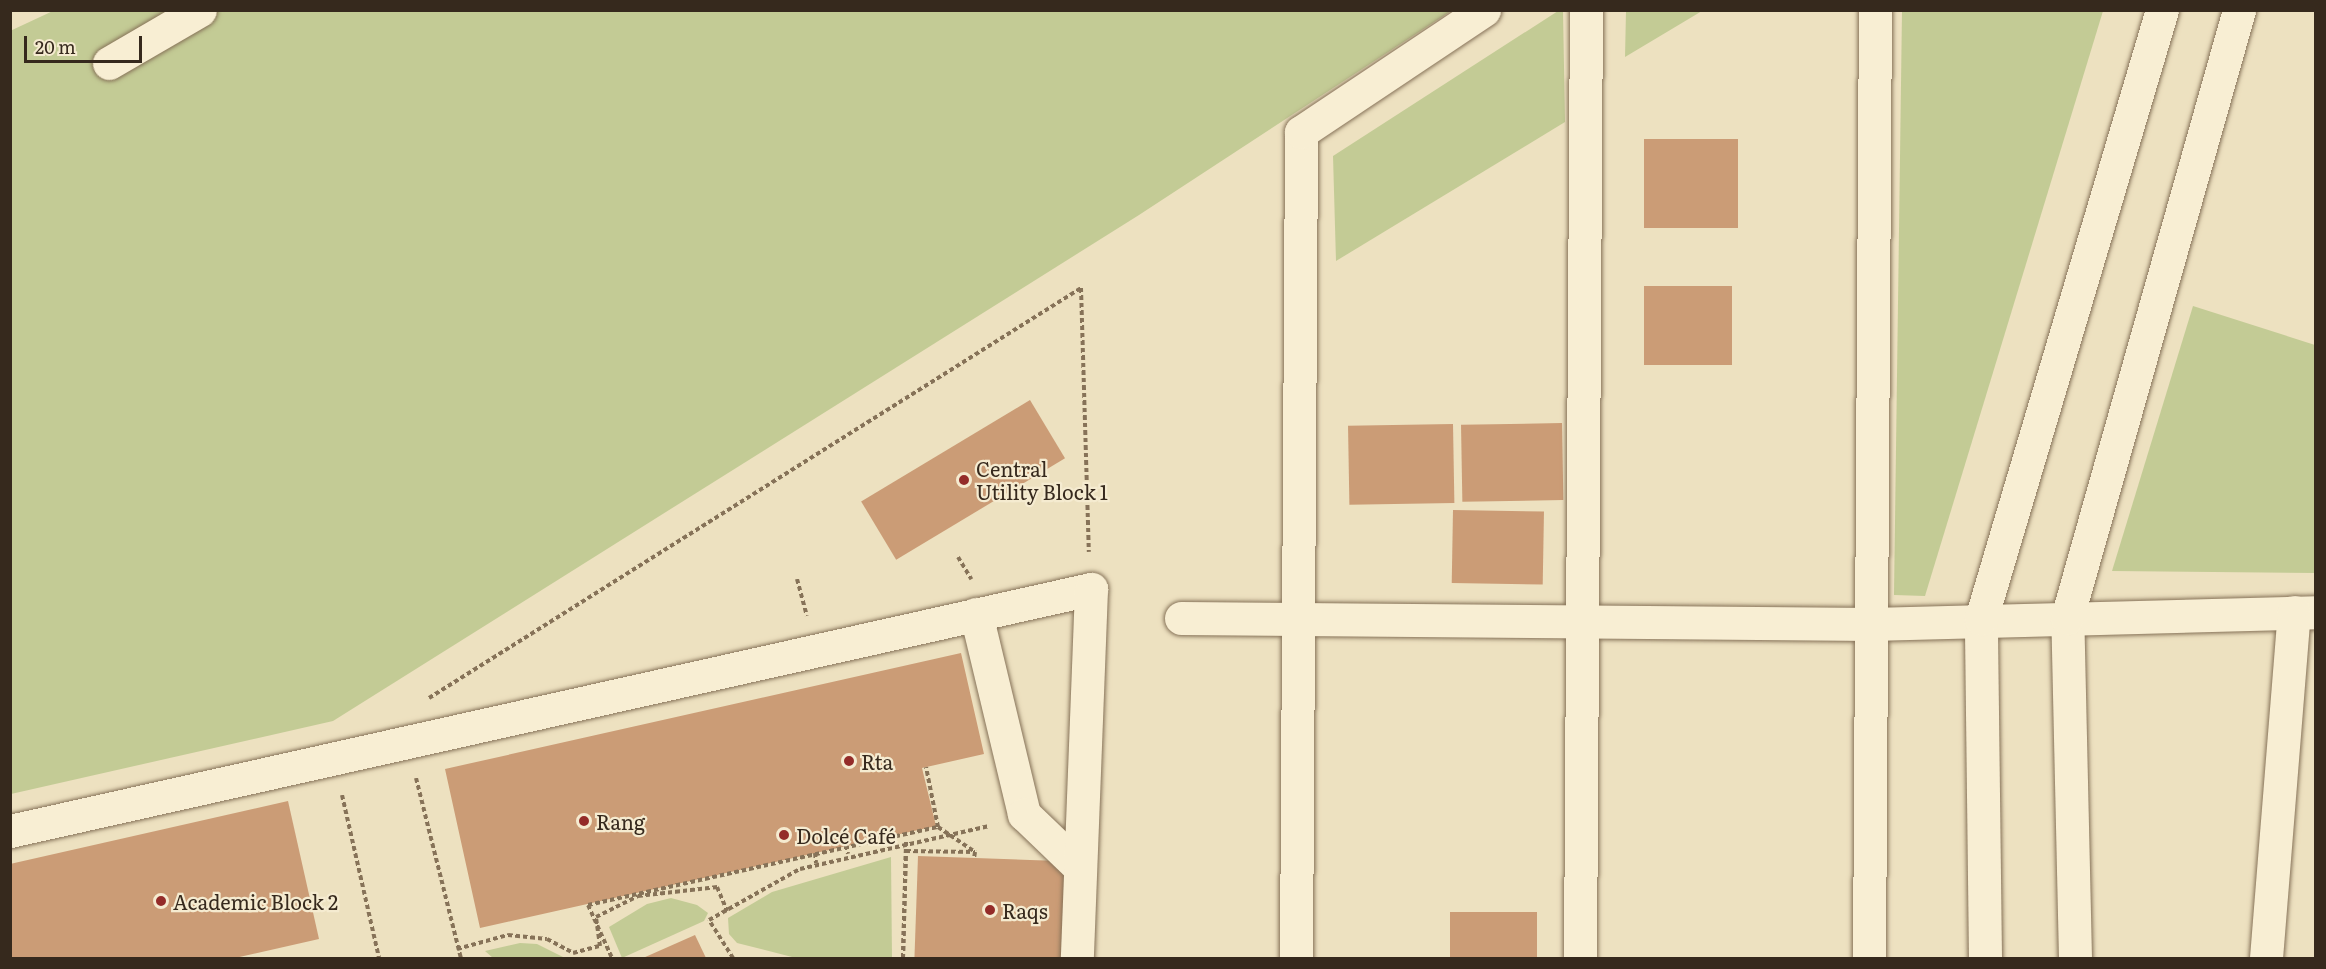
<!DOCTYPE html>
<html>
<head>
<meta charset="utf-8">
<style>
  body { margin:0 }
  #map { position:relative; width:2326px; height:969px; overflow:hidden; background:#ede1c0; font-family:Literata,serif }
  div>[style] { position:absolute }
  .green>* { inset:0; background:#c3cb95 }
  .building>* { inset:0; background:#cb9c76; transform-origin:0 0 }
  .path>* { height:4px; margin-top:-2px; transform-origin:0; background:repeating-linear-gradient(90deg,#867258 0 4.5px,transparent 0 7.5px) }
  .roads { filter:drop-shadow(0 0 2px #867258) drop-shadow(0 0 2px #867258) }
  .minor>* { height:33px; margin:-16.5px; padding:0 16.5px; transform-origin:16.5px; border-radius:16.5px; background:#f8eed3 }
  .path-bridge>* { height:4px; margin-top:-2px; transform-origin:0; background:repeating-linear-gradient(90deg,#867258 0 4.5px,transparent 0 7.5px) }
  .dots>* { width:16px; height:16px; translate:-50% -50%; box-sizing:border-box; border:3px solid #f5ebd0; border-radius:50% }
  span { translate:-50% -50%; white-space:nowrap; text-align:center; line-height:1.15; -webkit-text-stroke:4.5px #f5ebd0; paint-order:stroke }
  .poi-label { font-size:20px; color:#36291d }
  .left { translate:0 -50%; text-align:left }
  .frame { position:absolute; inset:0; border:12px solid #36291d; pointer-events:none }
  .scale { position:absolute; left:24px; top:36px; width:118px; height:27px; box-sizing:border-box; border:3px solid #36291d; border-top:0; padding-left:8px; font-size:18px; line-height:21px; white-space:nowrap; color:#36291d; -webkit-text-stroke:4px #f5ebd0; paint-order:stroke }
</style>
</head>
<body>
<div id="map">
  <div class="green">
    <div style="clip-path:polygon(55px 10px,1451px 11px,1139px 215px,333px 721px,11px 794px,10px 31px)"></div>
    <div style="clip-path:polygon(1558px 11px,1563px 11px,1565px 122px,1336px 261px,1333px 156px)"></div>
    <div style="clip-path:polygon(1626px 11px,1626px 10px,1702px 11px,1625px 57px)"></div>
    <div style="clip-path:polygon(1902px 11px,2103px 11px,1925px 596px,1894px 595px)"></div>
    <div style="clip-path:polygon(2193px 306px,2315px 345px,2315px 573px,2112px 571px)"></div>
    <div style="clip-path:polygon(891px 857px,892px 958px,796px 958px,737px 943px,729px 934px,728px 918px,772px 892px)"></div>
    <div style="clip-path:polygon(671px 898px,697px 905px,708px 913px,704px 921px,622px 958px,609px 927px,647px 904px)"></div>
    <div style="clip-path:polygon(520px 943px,537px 944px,565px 958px,493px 958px,485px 951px)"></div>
  </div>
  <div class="building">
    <div style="left:1738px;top:139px;width:89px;height:94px;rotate:90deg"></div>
    <div style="left:1732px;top:286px;width:79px;height:88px;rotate:90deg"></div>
    <div style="left:1030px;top:400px;width:68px;height:197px;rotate:59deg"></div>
    <div style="left:1562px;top:423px;width:77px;height:101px;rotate:89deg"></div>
    <div style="left:1453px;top:424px;width:79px;height:105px;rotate:89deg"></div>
    <div style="left:1453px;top:510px;width:91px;height:73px;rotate:1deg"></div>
    <div style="clip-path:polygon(961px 653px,984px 754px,922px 768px,936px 826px,480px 928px,445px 769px)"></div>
    <div style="clip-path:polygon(288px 801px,319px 939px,235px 958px,10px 958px,10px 864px)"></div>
    <div style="left:918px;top:856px;width:148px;height:102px;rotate:2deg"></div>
    <div style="left:1537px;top:912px;width:46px;height:87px;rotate:90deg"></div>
    <div style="clip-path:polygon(695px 935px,706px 958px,643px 958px)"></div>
  </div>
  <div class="path">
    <div style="left:958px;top:557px;width:26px;rotate:59deg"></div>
    <div style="left:797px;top:579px;width:38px;rotate:75deg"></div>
    <div style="left:429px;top:698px;width:770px;rotate:-32.16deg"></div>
    <div style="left:1081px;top:288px;width:264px;rotate:88.3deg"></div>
    <div style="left:416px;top:778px;width:186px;rotate:76deg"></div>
    <div style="left:342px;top:795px;width:167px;rotate:77.2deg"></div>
    <div style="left:846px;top:845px;width:9px;rotate:77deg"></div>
    <div style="left:815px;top:853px;width:10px;rotate:84deg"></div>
    <div style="left:457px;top:949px;width:53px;rotate:-15.4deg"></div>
    <div style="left:508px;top:935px;width:39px;rotate:6deg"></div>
    <div style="left:547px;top:939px;width:30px;rotate:28deg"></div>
    <div style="left:573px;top:953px;width:28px;rotate:-15deg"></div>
    <div style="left:600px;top:946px;width:29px;rotate:-98deg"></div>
    <div style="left:596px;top:917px;width:47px;rotate:-26.6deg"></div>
    <div style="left:638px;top:896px;width:80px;rotate:-6.5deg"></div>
    <div style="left:717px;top:887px;width:26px;rotate:67deg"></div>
    <div style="left:733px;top:958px;width:45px;rotate:-122.3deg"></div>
    <div style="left:709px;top:920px;width:104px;rotate:-29.3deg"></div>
    <div style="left:800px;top:869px;width:194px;rotate:-12.8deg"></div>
    <div style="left:903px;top:958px;width:116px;rotate:-88.5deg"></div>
  </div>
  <div class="roads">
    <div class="minor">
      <div style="left:109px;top:63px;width:105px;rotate:-30.2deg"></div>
      <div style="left:976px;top:614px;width:206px;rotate:76.5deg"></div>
      <div style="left:1024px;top:814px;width:75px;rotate:43.9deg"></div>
      <div style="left:1181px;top:618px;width:690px;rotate:0.5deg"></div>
      <div style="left:1871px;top:624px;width:445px;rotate:-1.5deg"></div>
      <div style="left:10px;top:831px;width:1108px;rotate:-12.62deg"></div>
      <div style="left:1091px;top:589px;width:369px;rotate:92.2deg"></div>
      <div style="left:1296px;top:958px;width:826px;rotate:-89.65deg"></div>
      <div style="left:1301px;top:132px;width:220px;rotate:-33.7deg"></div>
      <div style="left:1580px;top:958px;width:948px;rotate:-89.64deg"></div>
      <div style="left:1869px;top:958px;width:948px;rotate:-89.64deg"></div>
      <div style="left:1985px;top:958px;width:339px;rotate:-90.7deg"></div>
      <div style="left:1981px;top:619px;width:635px;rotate:-73.45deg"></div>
      <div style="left:2075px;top:958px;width:340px;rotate:-91.3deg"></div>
      <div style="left:2067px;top:618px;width:632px;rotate:-74.2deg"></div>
      <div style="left:2266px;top:958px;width:347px;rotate:-85.4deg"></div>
    </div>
  </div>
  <div class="path-bridge">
    <div style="left:938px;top:827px;width:45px;rotate:34deg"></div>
    <div style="left:975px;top:852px;width:6px;rotate:99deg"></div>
    <div style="left:588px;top:905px;width:359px;rotate:-12.6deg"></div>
    <div style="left:938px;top:827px;width:61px;rotate:-101.3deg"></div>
    <div style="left:588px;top:905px;width:58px;rotate:65.6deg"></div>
    <div style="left:903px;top:958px;width:107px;rotate:-88.4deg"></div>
    <div style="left:906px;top:851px;width:69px;rotate:0.8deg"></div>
  </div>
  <div class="dots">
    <div style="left:964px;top:480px;background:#942c29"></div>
    <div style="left:849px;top:761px;background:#942c29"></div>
    <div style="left:584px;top:821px;background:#942c29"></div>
    <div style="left:784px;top:835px;background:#942c29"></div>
    <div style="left:161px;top:901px;background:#942c29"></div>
    <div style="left:990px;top:910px;background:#942c29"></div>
  </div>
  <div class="poi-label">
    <span class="left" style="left:976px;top:480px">Central<br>Utility Block 1</span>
    <span class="left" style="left:861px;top:761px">Rta</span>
    <span class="left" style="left:596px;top:821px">Rang</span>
    <span class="left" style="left:796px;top:835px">Dolcé Café</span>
    <span class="left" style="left:173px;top:901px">Academic Block 2</span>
    <span class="left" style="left:1002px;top:910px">Raqs</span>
  </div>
  <div class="frame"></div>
  <div class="scale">20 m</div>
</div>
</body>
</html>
